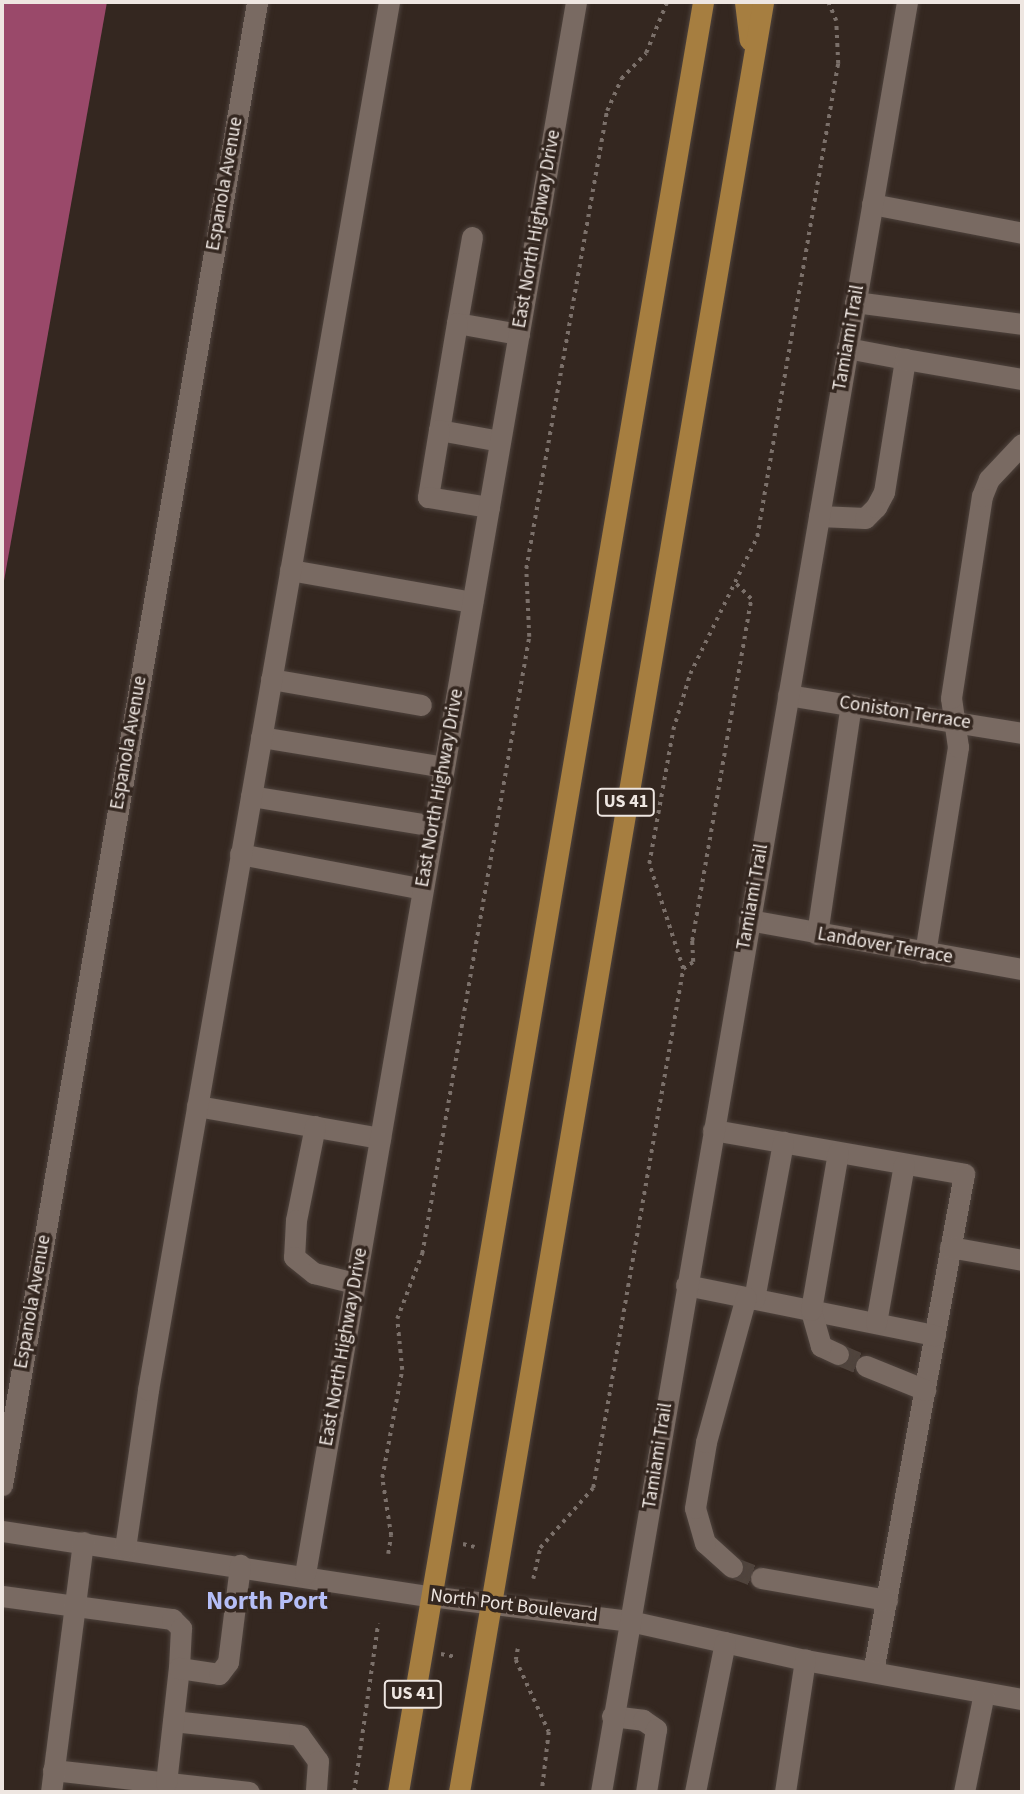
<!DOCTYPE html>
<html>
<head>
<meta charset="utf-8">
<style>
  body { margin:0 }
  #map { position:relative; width:1024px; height:1794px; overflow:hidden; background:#342720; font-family:"Source Sans 3",sans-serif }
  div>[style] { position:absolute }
  .water>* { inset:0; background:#9a496a }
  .minor-tunnel>* { height:21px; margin-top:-10.5px; transform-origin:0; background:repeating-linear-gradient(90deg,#50443d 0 21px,transparent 0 31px) }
  .path>* { height:3.5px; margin-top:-1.75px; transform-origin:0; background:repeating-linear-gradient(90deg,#7b706a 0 3.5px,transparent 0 8.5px) }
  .roads { filter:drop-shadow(0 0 2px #4e433d) drop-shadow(0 0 2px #4e433d) }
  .minor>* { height:21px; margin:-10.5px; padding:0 10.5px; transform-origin:10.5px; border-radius:10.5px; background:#796a62 }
  .major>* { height:21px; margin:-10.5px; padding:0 10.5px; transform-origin:10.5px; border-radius:10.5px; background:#a67e40 }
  span { translate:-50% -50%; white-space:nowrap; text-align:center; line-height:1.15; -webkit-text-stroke:7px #342720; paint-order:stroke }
  .shield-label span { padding:2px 5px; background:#342720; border:2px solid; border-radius:5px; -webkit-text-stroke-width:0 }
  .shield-label { font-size:18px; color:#eee6e1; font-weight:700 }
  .street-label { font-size:19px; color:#eee6e1 }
  .district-label { font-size:26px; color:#b5bef7; font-weight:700 }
  .frame { position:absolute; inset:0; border:4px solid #eee6e1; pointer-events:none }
</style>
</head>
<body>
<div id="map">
  <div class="water">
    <div style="clip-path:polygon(2px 2px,107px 2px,2px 592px)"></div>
  </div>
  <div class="minor-tunnel">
    <div style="left:838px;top:1354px;width:30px;rotate:23deg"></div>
    <div style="left:732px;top:1567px;width:31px;rotate:21deg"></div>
  </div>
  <div class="path">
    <div style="left:683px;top:969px;width:12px;rotate:-35deg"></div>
    <div style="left:693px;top:962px;width:21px;rotate:-93deg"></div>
    <div style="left:692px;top:941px;width:347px;rotate:-80.2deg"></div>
    <div style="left:751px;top:599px;width:23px;rotate:-135deg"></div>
    <div style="left:463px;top:1544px;width:12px;rotate:14deg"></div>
    <div style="left:388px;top:1554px;width:18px;rotate:-81deg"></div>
    <div style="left:391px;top:1536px;width:59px;rotate:-98.8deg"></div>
    <div style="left:382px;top:1478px;width:110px;rotate:-79.5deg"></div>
    <div style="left:402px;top:1370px;width:51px;rotate:-95.6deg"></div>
    <div style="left:397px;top:1319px;width:70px;rotate:-69deg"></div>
    <div style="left:422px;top:1254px;width:626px;rotate:-80.16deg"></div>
    <div style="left:529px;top:637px;width:68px;rotate:-92.5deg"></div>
    <div style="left:526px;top:569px;width:465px;rotate:-80deg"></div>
    <div style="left:607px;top:111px;width:35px;rotate:-66deg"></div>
    <div style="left:621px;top:79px;width:36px;rotate:-46deg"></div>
    <div style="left:646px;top:53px;width:55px;rotate:-67.6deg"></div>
    <div style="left:533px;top:1579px;width:32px;rotate:-77deg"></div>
    <div style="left:540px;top:1548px;width:80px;rotate:-48.5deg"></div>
    <div style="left:593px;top:1488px;width:527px;rotate:-80.16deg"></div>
    <div style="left:683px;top:969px;width:110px;rotate:-107.9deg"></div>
    <div style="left:649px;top:864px;width:136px;rotate:-79.8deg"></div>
    <div style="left:673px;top:730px;width:59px;rotate:-73.1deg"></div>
    <div style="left:690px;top:674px;width:153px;rotate:-63.9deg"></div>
    <div style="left:757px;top:537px;width:480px;rotate:-80.3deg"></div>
    <div style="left:838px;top:64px;width:43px;rotate:-92.7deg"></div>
    <div style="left:836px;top:21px;width:21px;rotate:-113deg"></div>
    <div style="left:518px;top:1649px;width:11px;rotate:100deg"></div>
    <div style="left:516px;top:1660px;width:79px;rotate:65.4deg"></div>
    <div style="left:549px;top:1732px;width:60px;rotate:96.7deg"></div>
    <div style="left:441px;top:1654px;width:15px;rotate:11deg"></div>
    <div style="left:354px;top:1792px;width:170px;rotate:-81.9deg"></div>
  </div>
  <div class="roads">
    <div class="minor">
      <div style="left:872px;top:204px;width:153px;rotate:10.9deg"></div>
      <div style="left:472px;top:237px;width:87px;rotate:99.9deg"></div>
      <div style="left:457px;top:323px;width:63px;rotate:10.1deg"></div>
      <div style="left:855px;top:302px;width:168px;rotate:7.5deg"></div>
      <div style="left:457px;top:323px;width:109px;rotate:99.5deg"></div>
      <div style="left:439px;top:430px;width:62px;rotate:10.2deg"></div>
      <div style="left:847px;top:348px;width:59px;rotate:10.7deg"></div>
      <div style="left:439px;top:430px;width:68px;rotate:99.3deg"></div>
      <div style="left:428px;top:497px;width:62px;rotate:9.3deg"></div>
      <div style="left:819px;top:516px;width:46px;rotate:2.5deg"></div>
      <div style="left:865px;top:518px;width:16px;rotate:-45deg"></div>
      <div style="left:876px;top:507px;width:17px;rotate:-62deg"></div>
      <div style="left:884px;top:492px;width:135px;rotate:-81deg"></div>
      <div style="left:905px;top:359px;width:119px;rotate:9.7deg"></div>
      <div style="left:290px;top:570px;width:185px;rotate:10deg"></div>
      <div style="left:271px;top:679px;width:152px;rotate:9.8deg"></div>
      <div style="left:788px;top:695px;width:237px;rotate:9.2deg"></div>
      <div style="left:261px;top:737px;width:185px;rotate:9.3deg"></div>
      <div style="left:251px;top:796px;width:185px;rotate:9.3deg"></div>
      <div style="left:240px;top:854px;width:186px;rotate:10.8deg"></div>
      <div style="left:749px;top:920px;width:277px;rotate:10.2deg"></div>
      <div style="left:817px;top:934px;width:232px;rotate:-81.6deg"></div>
      <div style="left:925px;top:953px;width:209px;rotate:-80.9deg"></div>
      <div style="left:958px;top:747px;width:49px;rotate:-98.1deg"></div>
      <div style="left:951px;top:698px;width:204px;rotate:-81.3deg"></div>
      <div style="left:982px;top:496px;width:18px;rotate:-68deg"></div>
      <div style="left:989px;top:479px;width:48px;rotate:-46.7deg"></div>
      <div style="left:197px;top:1106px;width:186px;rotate:9.9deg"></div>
      <div style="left:315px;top:1126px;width:96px;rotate:101.4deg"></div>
      <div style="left:296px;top:1220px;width:37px;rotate:93deg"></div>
      <div style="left:294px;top:1257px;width:26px;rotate:39deg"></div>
      <div style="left:314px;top:1273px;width:42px;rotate:13.7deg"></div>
      <div style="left:713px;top:1130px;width:255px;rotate:9.9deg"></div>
      <div style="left:964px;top:1174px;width:506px;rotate:100.36deg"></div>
      <div style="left:950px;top:1247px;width:73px;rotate:10.2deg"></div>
      <div style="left:686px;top:1285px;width:254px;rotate:11.4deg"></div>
      <div style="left:754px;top:1299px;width:160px;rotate:-79.5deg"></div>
      <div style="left:876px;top:1323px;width:161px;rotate:-80deg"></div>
      <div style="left:838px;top:1354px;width:19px;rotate:-155deg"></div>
      <div style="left:821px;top:1346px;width:37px;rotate:-106deg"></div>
      <div style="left:811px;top:1310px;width:160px;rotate:-80.3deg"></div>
      <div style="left:866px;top:1366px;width:64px;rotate:22.1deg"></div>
      <div style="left:2px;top:1485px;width:1505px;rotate:-80.24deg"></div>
      <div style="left:2px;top:1531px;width:432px;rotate:8.7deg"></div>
      <div style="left:429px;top:1596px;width:203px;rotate:7.1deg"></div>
      <div style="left:630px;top:1621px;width:179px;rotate:12.6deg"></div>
      <div style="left:805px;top:1660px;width:220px;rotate:10.2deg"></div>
      <div style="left:125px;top:1548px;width:160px;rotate:-81.7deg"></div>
      <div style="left:148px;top:1390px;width:1409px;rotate:-80.15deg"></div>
      <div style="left:732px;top:1567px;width:36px;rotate:-138deg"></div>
      <div style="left:705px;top:1543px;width:36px;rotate:-106deg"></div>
      <div style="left:695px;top:1508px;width:67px;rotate:-80.5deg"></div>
      <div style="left:706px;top:1442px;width:150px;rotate:-74.6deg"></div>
      <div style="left:305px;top:1574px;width:1595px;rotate:-80.22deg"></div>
      <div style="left:761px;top:1578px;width:128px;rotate:9.9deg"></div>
      <div style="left:2px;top:1596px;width:172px;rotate:7.7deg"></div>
      <div style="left:172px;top:1619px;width:13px;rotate:45deg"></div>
      <div style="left:181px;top:1628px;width:40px;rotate:92.9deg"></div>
      <div style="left:612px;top:1716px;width:31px;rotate:7deg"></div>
      <div style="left:643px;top:1720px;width:16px;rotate:35deg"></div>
      <div style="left:656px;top:1729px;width:64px;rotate:99deg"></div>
      <div style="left:173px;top:1721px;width:127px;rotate:6.3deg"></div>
      <div style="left:299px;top:1735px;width:32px;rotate:54deg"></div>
      <div style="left:318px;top:1761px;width:31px;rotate:94deg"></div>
      <div style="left:53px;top:1770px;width:197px;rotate:6.4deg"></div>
      <div style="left:166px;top:1783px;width:116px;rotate:-83.6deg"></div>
      <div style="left:179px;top:1668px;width:40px;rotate:8.5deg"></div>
      <div style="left:219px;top:1674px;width:15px;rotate:-53deg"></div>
      <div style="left:228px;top:1662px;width:98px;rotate:-82.9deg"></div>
      <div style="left:51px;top:1792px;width:252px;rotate:-82.7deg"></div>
      <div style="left:601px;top:1792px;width:1816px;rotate:-80.3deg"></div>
      <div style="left:695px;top:1792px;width:153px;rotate:-78.7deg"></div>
      <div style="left:785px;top:1792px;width:134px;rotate:-81.4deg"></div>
      <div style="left:964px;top:1792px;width:101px;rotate:-78.6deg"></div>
    </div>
    <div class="major">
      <div style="left:745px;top:2px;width:38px;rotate:83deg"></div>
      <div style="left:398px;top:1792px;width:1816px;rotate:-80.33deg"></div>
      <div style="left:459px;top:1792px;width:1816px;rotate:-80.36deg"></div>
    </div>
  </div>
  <div class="shield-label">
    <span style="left:626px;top:802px">US 41</span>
    <span style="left:413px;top:1694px">US 41</span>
  </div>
  <div class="street-label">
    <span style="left:225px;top:184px;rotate:-80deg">Espanola Avenue</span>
    <span style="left:537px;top:229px;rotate:-80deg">East North Highway Drive</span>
    <span style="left:849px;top:338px;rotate:-80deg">Tamiami Trail</span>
    <span style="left:905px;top:713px;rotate:9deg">Coniston Terrace</span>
    <span style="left:129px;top:743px;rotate:-80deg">Espanola Avenue</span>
    <span style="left:440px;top:788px;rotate:-80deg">East North Highway Drive</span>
    <span style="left:753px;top:897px;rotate:-80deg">Tamiami Trail</span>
    <span style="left:885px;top:946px;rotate:10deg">Landover Terrace</span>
    <span style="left:33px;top:1302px;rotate:-80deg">Espanola Avenue</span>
    <span style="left:344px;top:1347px;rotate:-80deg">East North Highway Drive</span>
    <span style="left:658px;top:1456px;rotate:-81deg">Tamiami Trail</span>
    <span style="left:514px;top:1606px;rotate:7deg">North Port Boulevard</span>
  </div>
  <div class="district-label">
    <span style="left:267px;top:1601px">North Port</span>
  </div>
  <div class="frame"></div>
</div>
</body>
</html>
